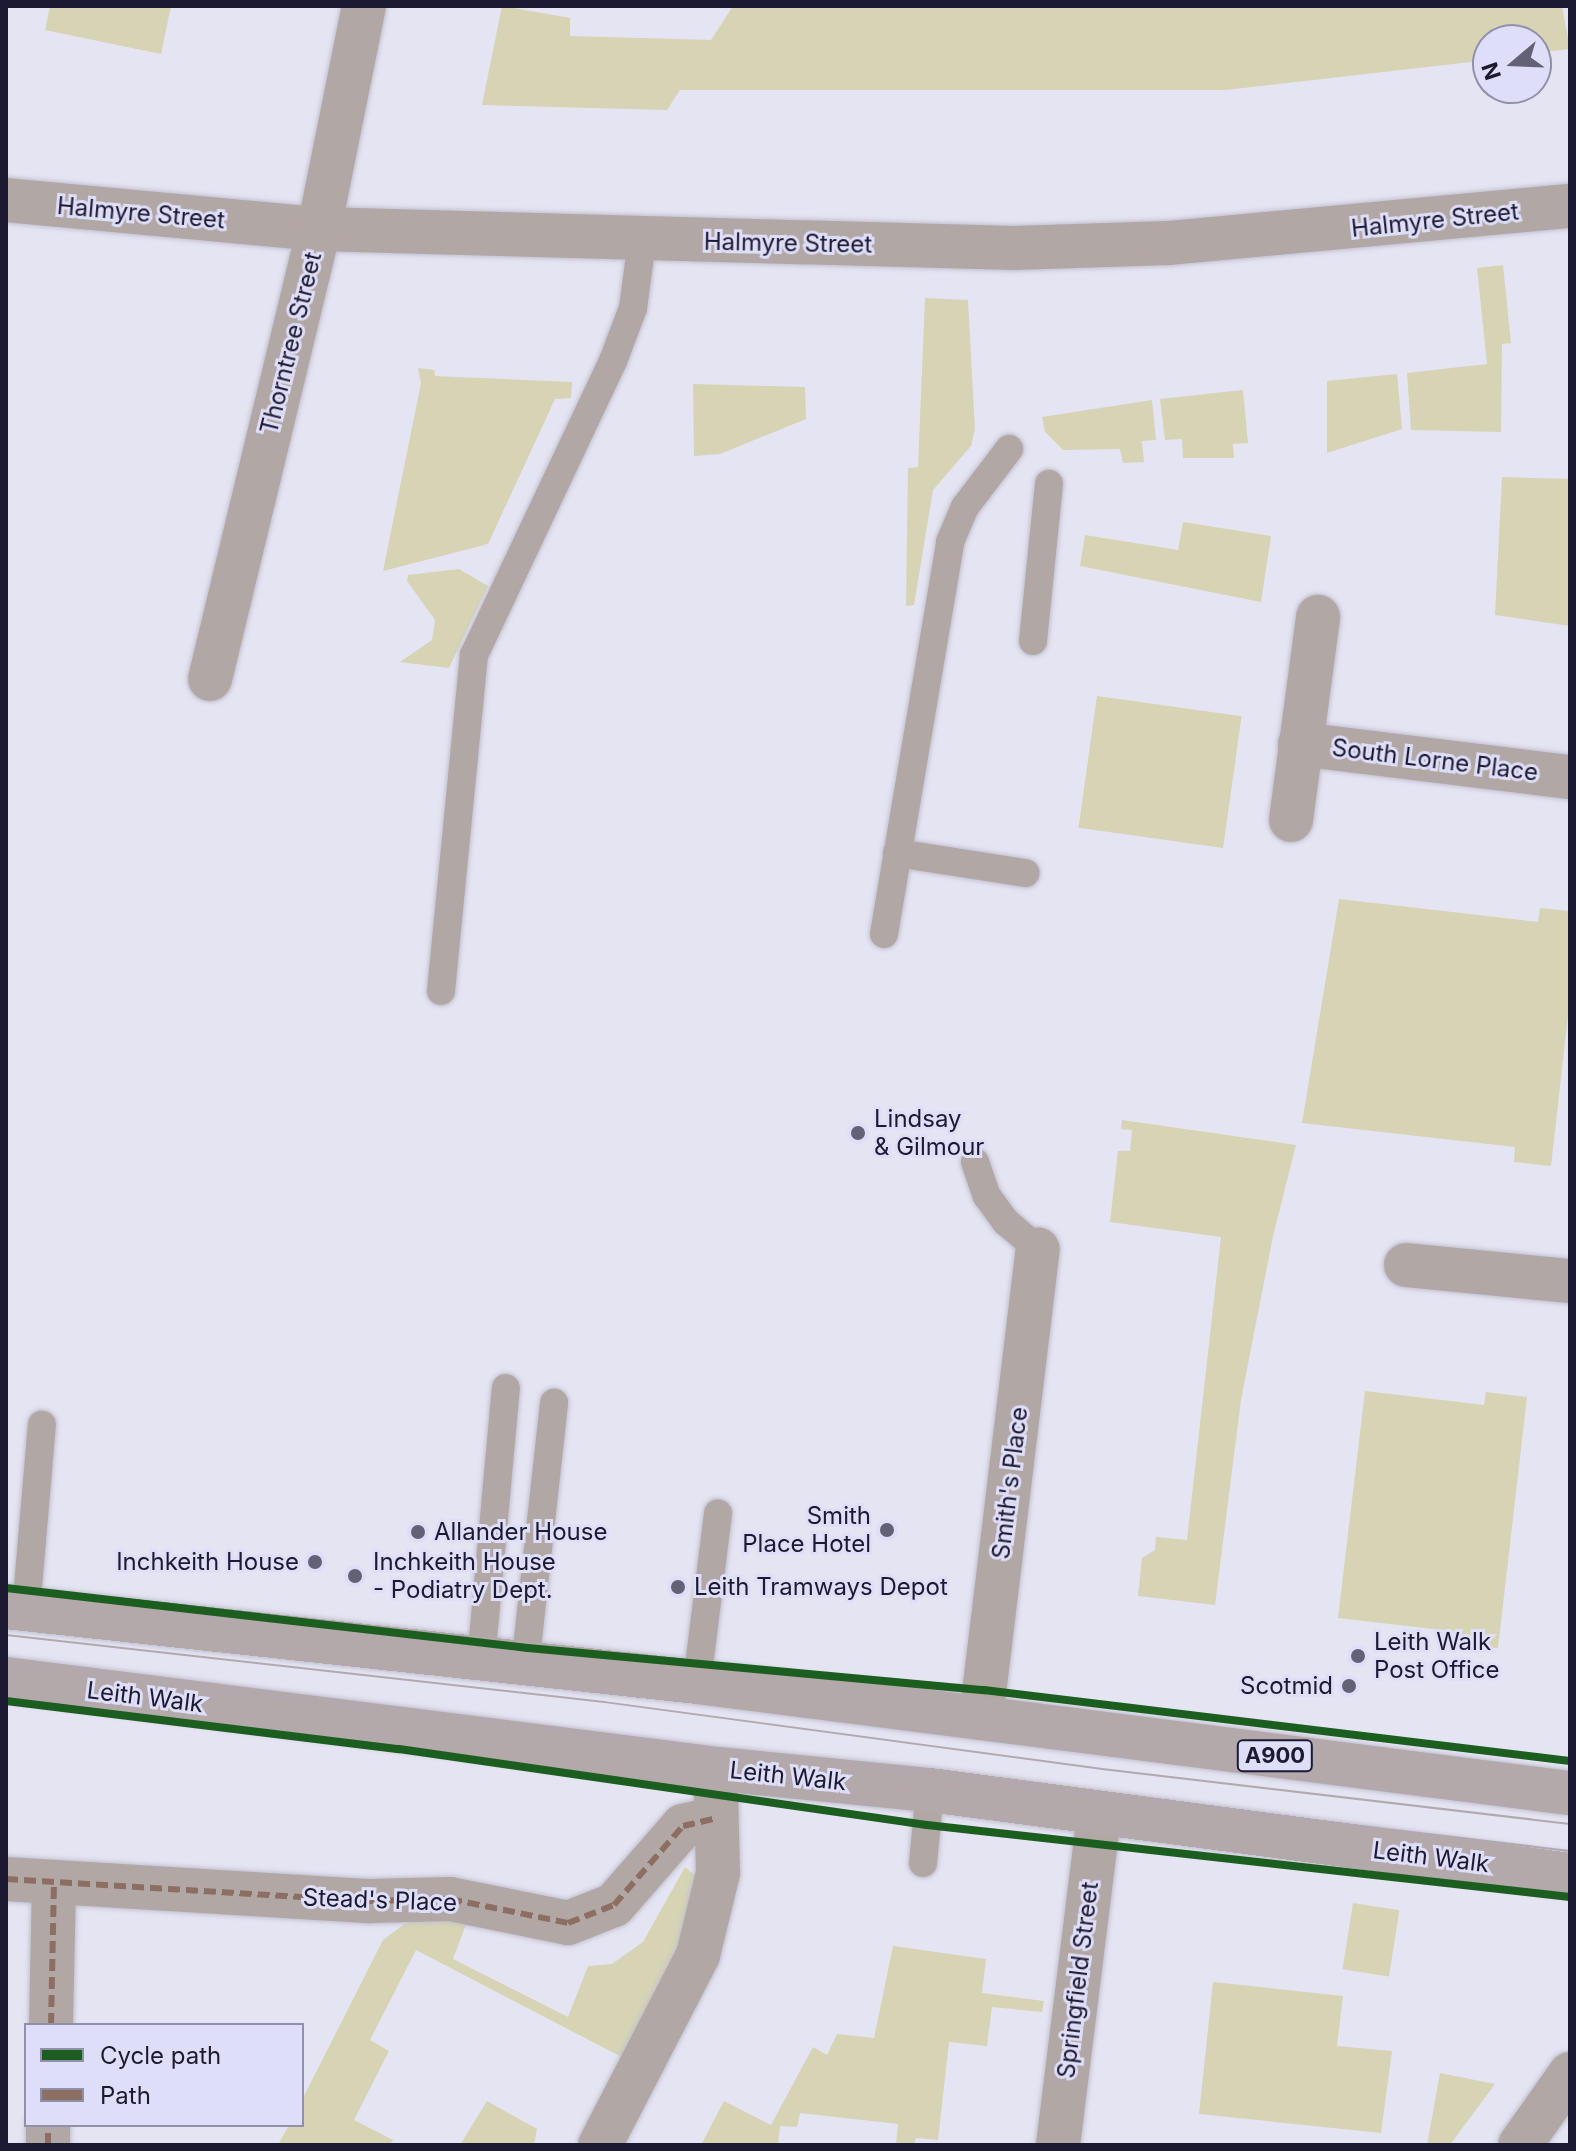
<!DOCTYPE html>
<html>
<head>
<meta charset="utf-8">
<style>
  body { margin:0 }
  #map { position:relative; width:1576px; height:2151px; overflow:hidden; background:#e5e4f3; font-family:Inter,sans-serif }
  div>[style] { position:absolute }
  .green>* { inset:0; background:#d6d4b4; transform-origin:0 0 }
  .roads { filter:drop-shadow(0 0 2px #c2c1cf) drop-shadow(0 0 2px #c2c1cf) }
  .lane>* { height:28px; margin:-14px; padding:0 14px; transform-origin:14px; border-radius:14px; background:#b1a7a4 }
  .street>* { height:44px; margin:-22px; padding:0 22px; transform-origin:22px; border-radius:22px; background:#b1a7a4 }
  .primary>* { height:44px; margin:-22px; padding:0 22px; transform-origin:22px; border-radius:22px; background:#b3a8aa }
  .tram>* { height:2px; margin:-1px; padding:0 1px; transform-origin:1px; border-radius:1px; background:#b0aaae }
  .quiet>* { height:6px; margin-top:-3px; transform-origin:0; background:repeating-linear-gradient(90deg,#8d6e63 0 12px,transparent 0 18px) }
  .cycleway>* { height:8px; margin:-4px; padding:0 4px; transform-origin:4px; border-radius:4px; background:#1b5e20 }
  .dots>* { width:22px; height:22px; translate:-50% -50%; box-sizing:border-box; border:4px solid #dfdef9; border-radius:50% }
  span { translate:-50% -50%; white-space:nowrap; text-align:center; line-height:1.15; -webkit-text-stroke:6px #dfdef9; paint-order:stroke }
  .shield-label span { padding:2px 6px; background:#dfdef9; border:2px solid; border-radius:6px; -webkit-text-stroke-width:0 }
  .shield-label { font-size:22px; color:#1c1a33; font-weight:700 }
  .street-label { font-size:24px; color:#1c1a33 }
  .poi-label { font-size:24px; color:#1c1a33 }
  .left { translate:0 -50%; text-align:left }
  .right { translate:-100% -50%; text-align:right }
  .frame { position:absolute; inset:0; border:8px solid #1c1a33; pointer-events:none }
  .legend { position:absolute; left:24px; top:2023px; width:280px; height:104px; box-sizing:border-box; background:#dfdef9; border:2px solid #9190aa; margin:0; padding:10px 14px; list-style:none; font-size:24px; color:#1c1a33 }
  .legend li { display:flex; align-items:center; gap:16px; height:40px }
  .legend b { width:40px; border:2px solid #9190aa }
  .north { position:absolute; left:1472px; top:24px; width:80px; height:80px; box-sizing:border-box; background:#dfdef9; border:2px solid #9190aa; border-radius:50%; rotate:251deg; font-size:22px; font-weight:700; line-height:32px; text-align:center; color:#1c1a33 }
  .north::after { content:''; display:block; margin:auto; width:28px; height:36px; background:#626176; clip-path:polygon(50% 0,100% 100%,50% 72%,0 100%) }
</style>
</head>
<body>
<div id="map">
  <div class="green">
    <div style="clip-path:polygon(50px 6px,171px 6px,161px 54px,45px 30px)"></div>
    <div style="clip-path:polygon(502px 6px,570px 18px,570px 36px,711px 40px,733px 6px,1562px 6px,1570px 49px,1536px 53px,1536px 40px,1488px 40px,1488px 60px,1226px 90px,680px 90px,667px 110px,482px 105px)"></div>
    <div style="clip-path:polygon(1503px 265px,1511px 343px,1502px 344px,1501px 432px,1411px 430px,1407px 373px,1487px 364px,1477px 268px)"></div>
    <div style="clip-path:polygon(925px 298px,968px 300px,975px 429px,971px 446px,933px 490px,914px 605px,906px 606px,908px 468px,918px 467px)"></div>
    <div style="clip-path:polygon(418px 368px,434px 370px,435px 376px,572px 382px,571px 398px,555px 399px,488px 544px,383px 571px,421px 383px)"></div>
    <div style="clip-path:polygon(1397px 374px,1402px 429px,1327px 453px,1327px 381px)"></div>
    <div style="clip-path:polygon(693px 384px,805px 387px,806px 419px,720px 454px,694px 456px)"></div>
    <div style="clip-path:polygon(1243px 390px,1248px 443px,1233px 444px,1234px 458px,1183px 458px,1182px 439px,1165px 440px,1160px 399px)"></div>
    <div style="clip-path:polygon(1152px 400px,1156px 440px,1142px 441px,1144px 462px,1123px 463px,1120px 449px,1063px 450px,1045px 432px,1042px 417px)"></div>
    <div style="clip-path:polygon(1502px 477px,1570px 479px,1570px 626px,1495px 615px)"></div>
    <div style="clip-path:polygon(1183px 522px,1271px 536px,1261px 602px,1080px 566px,1085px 535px,1178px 550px)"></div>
    <div style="clip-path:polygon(459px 569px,488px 586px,449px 668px,400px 662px,432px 640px,435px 620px,407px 581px,408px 575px)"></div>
    <div style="left:1097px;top:696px;width:146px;height:133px;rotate:8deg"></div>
    <div style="clip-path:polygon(1339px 899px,1538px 922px,1540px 908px,1570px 911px,1570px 998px,1551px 1166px,1514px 1162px,1515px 1147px,1302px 1123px)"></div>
    <div style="clip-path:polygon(1122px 1120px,1296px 1145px,1273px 1236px,1241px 1400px,1215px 1605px,1138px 1596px,1142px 1558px,1155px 1550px,1156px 1537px,1187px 1540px,1221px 1237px,1110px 1222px,1118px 1151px,1130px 1151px,1132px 1130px,1121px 1129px)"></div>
    <div style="clip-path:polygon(1365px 1391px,1484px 1405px,1486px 1392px,1527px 1397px,1498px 1648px,1458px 1645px,1459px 1632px,1338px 1618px)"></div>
    <div style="clip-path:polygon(685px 1867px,705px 1884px,635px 2064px,416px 1950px,370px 2040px,389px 2051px,354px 2120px,393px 2140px,390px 2145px,278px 2145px,289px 2125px,302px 2125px,302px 2100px,383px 1940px,403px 1925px,420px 1917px,468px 1919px,453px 1959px,568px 2017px,588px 1966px,612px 1964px,643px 1942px)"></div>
    <div style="left:1353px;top:1903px;width:47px;height:67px;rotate:9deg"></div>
    <div style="clip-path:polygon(893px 1946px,986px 1959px,982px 1993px,1044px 2001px,1042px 2012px,992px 2007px,987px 2046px,949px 2042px,938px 2140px,916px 2138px,914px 2145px,896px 2145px,898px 2124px,800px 2113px,797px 2127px,780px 2126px,778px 2145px,701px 2145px,724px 2101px,771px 2125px,813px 2047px,827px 2055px,837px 2034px,874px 2038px)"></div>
    <div style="clip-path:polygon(1213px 1982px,1343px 1996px,1337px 2046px,1392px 2051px,1381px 2133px,1199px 2114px)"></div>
    <div style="clip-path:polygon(1440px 2073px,1495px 2084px,1450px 2145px,1427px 2145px)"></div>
    <div style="clip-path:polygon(487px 2101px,537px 2129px,534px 2145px,460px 2145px)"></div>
  </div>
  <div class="roads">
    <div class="lane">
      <div style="left:1033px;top:641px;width:158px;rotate:-84.2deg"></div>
      <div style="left:897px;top:853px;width:130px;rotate:8.9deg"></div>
      <div style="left:884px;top:934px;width:398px;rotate:-80.4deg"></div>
      <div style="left:950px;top:542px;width:38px;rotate:-67deg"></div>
      <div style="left:965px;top:507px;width:73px;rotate:-52.8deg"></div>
      <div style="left:441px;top:991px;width:338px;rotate:-84.4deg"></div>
      <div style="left:474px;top:655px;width:325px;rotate:-64.7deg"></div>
      <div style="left:613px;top:361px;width:57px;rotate:-69.3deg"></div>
      <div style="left:633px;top:308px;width:68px;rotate:-82.3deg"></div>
      <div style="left:975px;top:1162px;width:36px;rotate:71deg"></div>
      <div style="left:987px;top:1196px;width:32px;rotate:54deg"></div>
      <div style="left:1006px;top:1222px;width:42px;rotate:40.2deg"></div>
      <div style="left:26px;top:1610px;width:186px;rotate:-85.1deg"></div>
      <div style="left:481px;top:1661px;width:274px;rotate:-84.8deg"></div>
      <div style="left:525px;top:1666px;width:265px;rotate:-83.7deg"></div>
      <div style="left:697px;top:1682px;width:170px;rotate:-82.9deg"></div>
      <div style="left:923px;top:1863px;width:73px;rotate:-84.5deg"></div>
    </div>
    <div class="street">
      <div style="left:6px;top:200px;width:314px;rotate:5.3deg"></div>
      <div style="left:319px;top:229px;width:695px;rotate:1.57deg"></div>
      <div style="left:1014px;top:248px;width:154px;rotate:-1.9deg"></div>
      <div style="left:1168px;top:243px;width:404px;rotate:-5.3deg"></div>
      <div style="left:210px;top:679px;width:463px;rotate:-76.4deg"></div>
      <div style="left:319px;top:229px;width:227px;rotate:-78.6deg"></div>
      <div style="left:1300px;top:744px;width:272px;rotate:7deg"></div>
      <div style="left:1291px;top:820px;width:205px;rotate:-82.4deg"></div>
      <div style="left:1406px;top:1265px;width:165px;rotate:5.6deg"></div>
      <div style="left:981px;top:1718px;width:472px;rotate:-83.1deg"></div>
      <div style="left:6px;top:1879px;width:365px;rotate:3.5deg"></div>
      <div style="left:370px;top:1901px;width:80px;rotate:-1.4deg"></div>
      <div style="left:450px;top:1899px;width:120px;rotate:11.5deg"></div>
      <div style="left:568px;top:1923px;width:49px;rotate:-21.4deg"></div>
      <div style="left:614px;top:1905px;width:105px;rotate:-48.9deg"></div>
      <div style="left:683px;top:1826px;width:31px;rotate:-13deg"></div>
      <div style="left:51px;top:2025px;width:143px;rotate:-88.8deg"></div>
      <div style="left:48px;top:2145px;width:20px;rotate:-90deg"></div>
      <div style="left:600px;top:2145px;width:214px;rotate:-62.7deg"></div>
      <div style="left:698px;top:1955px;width:84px;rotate:-76.3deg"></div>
      <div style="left:718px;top:1873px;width:83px;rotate:-91.4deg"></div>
      <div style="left:1058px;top:2145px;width:334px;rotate:-82.9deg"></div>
      <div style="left:1520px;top:2145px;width:87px;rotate:-54.8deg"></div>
    </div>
    <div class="primary">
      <div style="left:6px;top:1607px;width:695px;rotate:6.19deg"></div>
      <div style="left:697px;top:1682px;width:880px;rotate:7.25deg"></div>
      <div style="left:6px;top:1679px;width:718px;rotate:7.2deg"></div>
      <div style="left:718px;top:1769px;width:213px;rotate:5.7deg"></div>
      <div style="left:930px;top:1790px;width:646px;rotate:7.57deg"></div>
    </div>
  </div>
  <div class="tram">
    <div style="left:6px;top:1635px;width:602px;rotate:6.39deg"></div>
    <div style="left:604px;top:1702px;width:502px;rotate:7.66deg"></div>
    <div style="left:1102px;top:1769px;width:471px;rotate:6.7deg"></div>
    <div style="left:6px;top:1664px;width:1575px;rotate:6.82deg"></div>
  </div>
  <div class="quiet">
    <div style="left:6px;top:1879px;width:365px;rotate:3.5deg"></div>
    <div style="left:370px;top:1901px;width:80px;rotate:-1.4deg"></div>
    <div style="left:450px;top:1899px;width:120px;rotate:11.5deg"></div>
    <div style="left:568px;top:1923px;width:49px;rotate:-21.4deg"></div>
    <div style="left:614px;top:1905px;width:105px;rotate:-48.9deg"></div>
    <div style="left:683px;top:1826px;width:31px;rotate:-13deg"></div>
    <div style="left:51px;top:2025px;width:143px;rotate:-88.8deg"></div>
    <div style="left:48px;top:2145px;width:20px;rotate:-90deg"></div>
  </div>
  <div class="cycleway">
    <div style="left:6px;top:1588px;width:525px;rotate:6.56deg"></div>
    <div style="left:528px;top:1648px;width:458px;rotate:5.3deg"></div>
    <div style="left:984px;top:1690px;width:590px;rotate:6.91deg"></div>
    <div style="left:6px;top:1701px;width:396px;rotate:7deg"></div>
    <div style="left:399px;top:1749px;width:533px;rotate:8.19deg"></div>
    <div style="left:927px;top:1825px;width:647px;rotate:6.39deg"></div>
  </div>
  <div class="dots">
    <div style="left:858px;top:1133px;background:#626176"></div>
    <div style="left:887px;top:1530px;background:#626176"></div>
    <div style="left:418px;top:1532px;background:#626176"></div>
    <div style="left:315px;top:1562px;background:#626176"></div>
    <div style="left:355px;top:1576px;background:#626176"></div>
    <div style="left:678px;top:1587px;background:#626176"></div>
    <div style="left:1358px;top:1656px;background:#626176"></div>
    <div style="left:1349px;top:1686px;background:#626176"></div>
  </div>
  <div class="shield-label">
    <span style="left:1275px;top:1756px">A900</span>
  </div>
  <div class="street-label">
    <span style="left:141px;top:213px;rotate:5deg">Halmyre Street</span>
    <span style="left:1435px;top:220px;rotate:-6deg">Halmyre Street</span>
    <span style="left:788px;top:243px;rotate:1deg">Halmyre Street</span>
    <span style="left:291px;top:343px;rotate:-76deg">Thorntree Street</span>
    <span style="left:1435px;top:760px;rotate:7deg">South Lorne Place</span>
    <span style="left:1010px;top:1483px;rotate:-83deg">Smith's Place</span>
    <span style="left:145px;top:1697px;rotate:7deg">Leith Walk</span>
    <span style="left:788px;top:1776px;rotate:6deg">Leith Walk</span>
    <span style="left:1431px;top:1857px;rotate:7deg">Leith Walk</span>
    <span style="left:380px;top:1900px;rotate:2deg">Stead's Place</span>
    <span style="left:1078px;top:1980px;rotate:-83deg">Springfield Street</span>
  </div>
  <div class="poi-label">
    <span class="left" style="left:874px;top:1133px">Lindsay<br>&amp; Gilmour</span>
    <span class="right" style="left:871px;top:1530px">Smith<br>Place Hotel</span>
    <span class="left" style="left:434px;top:1532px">Allander House</span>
    <span class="right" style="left:299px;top:1562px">Inchkeith House</span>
    <span class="left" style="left:373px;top:1576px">Inchkeith House<br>- Podiatry Dept.</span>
    <span class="left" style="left:694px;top:1587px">Leith Tramways Depot</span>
    <span class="left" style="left:1374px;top:1656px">Leith Walk<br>Post Office</span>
    <span class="right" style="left:1333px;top:1686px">Scotmid</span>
  </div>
  <div class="frame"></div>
  <ul class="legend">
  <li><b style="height:10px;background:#1b5e20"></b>Cycle path</li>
  <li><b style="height:10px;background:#8d6e63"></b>Path</li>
  </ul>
  <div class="north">N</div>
</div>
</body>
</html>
